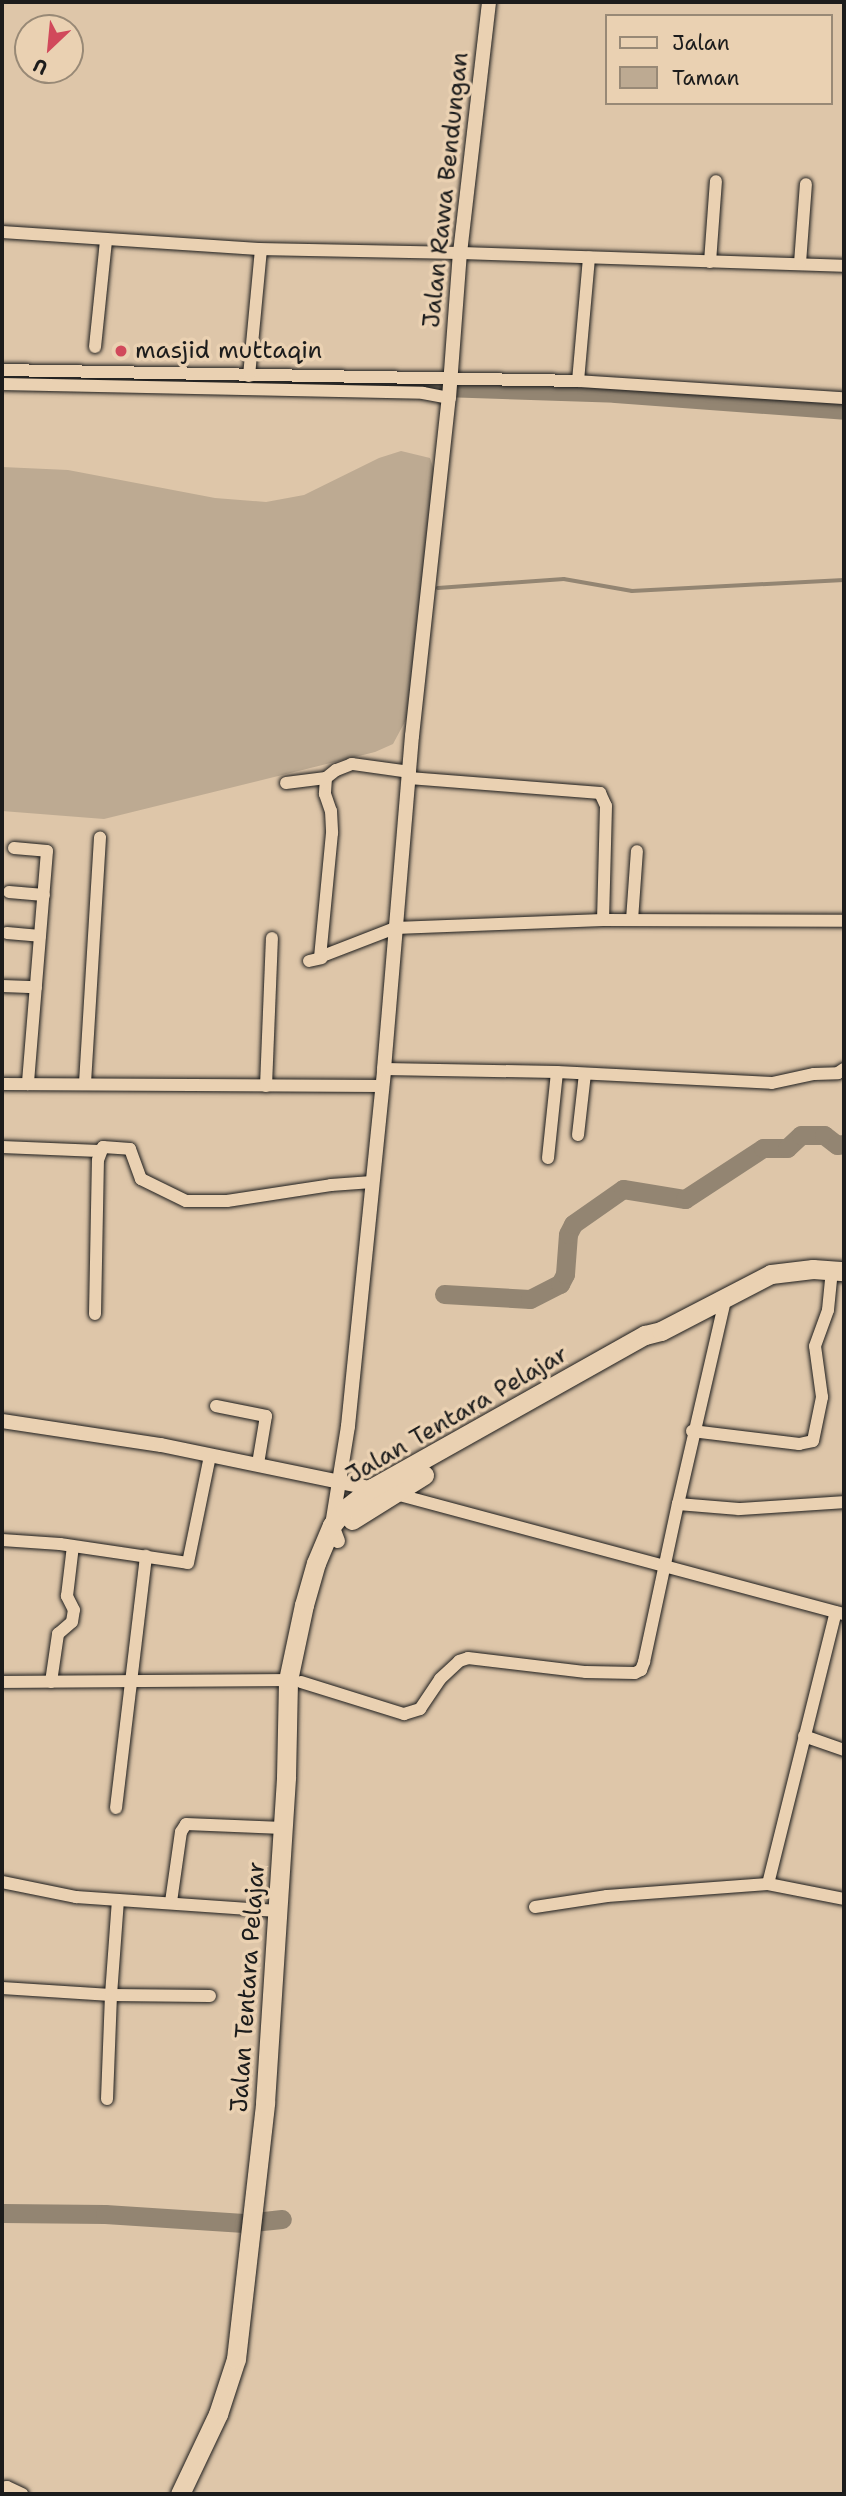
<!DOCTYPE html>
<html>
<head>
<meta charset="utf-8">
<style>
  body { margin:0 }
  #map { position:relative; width:846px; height:2496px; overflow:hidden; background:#dec6a9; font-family:"Shantell Sans",sans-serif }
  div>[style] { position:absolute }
  .green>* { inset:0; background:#bdaa92 }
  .stream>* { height:3.5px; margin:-1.75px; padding:0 1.75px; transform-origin:1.75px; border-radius:1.75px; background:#938572 }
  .river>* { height:19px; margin:-9.5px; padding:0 9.5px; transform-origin:9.5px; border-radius:9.5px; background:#938572 }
  .roads { filter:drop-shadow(0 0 2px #1c1c1c) drop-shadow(0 0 2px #1c1c1c) }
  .minor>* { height:12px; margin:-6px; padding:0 6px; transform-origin:6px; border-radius:6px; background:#ead1b2 }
  .tertiary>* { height:14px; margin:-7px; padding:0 7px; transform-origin:7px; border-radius:7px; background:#ead1b2 }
  .trunk>* { height:19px; margin:-9.5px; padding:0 9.5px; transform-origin:9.5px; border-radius:9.5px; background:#ead1b2 }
  .dots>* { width:19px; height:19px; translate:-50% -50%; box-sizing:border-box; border:4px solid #ead1b2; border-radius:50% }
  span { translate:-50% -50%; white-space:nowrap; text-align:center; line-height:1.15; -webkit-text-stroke:7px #ead1b2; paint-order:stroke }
  .street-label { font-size:24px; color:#1c1c1c }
  .poi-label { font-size:24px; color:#1c1c1c }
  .left { translate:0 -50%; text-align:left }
  .frame { position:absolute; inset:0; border:4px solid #1c1c1c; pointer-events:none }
  .legend { position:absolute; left:605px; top:14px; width:228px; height:91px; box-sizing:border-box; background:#ead1b2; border:2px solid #988976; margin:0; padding:9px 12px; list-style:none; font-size:21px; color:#1c1c1c }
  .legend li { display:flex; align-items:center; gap:14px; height:35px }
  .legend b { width:35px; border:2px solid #988976 }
  .north { position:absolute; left:14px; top:14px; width:70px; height:70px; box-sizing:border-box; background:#ead1b2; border:2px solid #988976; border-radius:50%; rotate:206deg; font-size:19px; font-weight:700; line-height:28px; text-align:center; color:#1c1c1c }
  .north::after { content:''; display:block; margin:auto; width:24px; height:32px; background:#d1495b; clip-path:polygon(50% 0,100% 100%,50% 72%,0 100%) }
</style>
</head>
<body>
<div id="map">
  <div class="green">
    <div style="clip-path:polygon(401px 451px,430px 458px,435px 474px,409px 714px,393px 744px,375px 752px,104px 819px,2px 811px,2px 467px,68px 470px,215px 498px,266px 502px,304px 495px,379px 458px)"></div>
  </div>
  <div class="stream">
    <div style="left:438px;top:588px;width:126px;rotate:-4.1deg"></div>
    <div style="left:564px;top:579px;width:69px;rotate:10deg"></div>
    <div style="left:632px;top:591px;width:212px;rotate:-3deg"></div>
  </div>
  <div class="river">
    <div style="left:262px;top:381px;width:353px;rotate:1.9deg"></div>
    <div style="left:615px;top:393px;width:230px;rotate:4.2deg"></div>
    <div style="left:444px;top:1294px;width:86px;rotate:3.3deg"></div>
    <div style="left:530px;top:1299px;width:34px;rotate:-27deg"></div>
    <div style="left:560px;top:1284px;width:11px;rotate:-63deg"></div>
    <div style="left:565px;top:1274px;width:40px;rotate:-85.7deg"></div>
    <div style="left:568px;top:1234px;width:11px;rotate:-63deg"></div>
    <div style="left:573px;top:1224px;width:61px;rotate:-35deg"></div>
    <div style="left:623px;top:1189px;width:63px;rotate:9.2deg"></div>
    <div style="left:685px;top:1199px;width:93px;rotate:-33.2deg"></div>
    <div style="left:763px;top:1148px;width:24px"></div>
    <div style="left:787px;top:1148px;width:19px;rotate:-43deg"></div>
    <div style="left:801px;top:1135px;width:23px"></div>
    <div style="left:824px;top:1135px;width:16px;rotate:38deg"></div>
    <div style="left:837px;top:1145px;width:7px;rotate:-8deg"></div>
    <div style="left:2px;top:2213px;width:103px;rotate:0.6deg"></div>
    <div style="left:105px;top:2214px;width:139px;rotate:3.7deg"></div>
    <div style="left:244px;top:2223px;width:38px;rotate:-6deg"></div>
  </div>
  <div class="roads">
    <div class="minor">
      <div style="left:2px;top:232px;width:257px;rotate:3.8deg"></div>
      <div style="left:258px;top:249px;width:202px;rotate:1.1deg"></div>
      <div style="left:460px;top:253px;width:384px;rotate:1.9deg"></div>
      <div style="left:710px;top:262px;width:81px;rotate:-85.8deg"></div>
      <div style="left:800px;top:263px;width:79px;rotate:-85.7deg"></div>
      <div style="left:95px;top:347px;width:107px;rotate:-84.1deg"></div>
      <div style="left:2px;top:370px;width:576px;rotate:1.09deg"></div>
      <div style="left:578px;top:381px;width:267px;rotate:3.7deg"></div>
      <div style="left:249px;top:376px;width:127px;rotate:-84.6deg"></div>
      <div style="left:578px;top:381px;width:124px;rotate:-84.9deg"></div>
      <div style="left:2px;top:384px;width:421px;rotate:1.2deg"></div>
      <div style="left:423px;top:393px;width:26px;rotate:11deg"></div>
      <div style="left:410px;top:772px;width:59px;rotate:-172.1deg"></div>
      <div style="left:352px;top:764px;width:17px;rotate:159deg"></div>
      <div style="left:336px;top:770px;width:13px;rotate:141deg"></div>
      <div style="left:326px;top:778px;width:16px;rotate:94deg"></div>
      <div style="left:325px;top:794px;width:18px;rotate:71deg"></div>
      <div style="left:331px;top:811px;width:22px;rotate:87deg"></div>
      <div style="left:332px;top:833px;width:125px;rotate:95.5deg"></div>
      <div style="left:320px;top:957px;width:80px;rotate:-21.1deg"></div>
      <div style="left:395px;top:928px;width:208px;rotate:-2.2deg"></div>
      <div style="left:603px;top:920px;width:241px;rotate:0.2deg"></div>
      <div style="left:409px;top:778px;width:192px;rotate:4.5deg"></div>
      <div style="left:600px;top:793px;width:14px;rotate:65deg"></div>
      <div style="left:606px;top:806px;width:114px;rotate:91.5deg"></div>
      <div style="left:286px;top:783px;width:40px;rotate:-7.1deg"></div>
      <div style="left:14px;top:848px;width:33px;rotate:5deg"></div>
      <div style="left:47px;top:851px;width:234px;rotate:94.7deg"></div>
      <div style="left:9px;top:892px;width:35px;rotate:5deg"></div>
      <div style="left:632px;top:920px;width:69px;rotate:-85.9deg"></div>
      <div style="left:7px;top:933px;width:33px;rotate:5deg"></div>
      <div style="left:309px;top:961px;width:13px;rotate:-13deg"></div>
      <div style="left:2px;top:986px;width:34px;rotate:2deg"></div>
      <div style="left:384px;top:1069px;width:173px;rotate:1deg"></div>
      <div style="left:557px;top:1072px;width:215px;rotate:2.9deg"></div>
      <div style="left:772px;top:1083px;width:43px;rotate:-12.1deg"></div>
      <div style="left:814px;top:1074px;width:24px;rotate:-2deg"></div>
      <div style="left:838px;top:1073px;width:7px;rotate:-34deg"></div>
      <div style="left:85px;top:1083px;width:246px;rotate:-86.5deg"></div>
      <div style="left:2px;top:1084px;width:380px;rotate:0.3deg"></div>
      <div style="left:266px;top:1086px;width:148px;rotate:-87.7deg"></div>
      <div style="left:578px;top:1135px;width:61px;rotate:-83.5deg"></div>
      <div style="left:2px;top:1147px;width:97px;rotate:2.4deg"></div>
      <div style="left:548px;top:1158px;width:86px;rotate:-84deg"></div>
      <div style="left:95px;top:1314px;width:154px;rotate:-88.9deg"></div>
      <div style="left:98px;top:1160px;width:14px;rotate:-69deg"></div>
      <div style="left:103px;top:1147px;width:27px;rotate:4deg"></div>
      <div style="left:130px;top:1149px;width:32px;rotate:70deg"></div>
      <div style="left:141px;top:1179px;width:50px;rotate:26.1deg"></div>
      <div style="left:186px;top:1201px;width:41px"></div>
      <div style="left:227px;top:1201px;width:105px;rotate:-8.7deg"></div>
      <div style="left:331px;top:1185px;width:41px;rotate:-4.2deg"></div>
      <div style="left:216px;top:1406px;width:51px;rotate:11.3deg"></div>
      <div style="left:266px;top:1416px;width:49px;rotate:99.5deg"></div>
      <div style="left:692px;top:1431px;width:108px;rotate:6.9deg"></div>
      <div style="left:799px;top:1444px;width:14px;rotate:-12deg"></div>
      <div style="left:813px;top:1441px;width:45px;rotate:-78.4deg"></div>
      <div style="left:822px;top:1397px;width:51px;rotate:-97.8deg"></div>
      <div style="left:815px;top:1346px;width:38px;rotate:-70deg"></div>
      <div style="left:828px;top:1310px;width:40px;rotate:-84.3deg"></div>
      <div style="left:392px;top:1493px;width:468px;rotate:15deg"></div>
      <div style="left:678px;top:1504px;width:213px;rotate:-77deg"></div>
      <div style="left:2px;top:1540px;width:58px;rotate:3.9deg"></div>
      <div style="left:60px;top:1544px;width:129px;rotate:8.4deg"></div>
      <div style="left:188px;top:1563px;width:109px;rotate:-78.4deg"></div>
      <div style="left:2px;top:1682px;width:286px;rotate:-0.4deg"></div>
      <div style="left:51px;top:1682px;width:49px;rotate:-81.7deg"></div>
      <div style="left:58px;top:1634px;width:18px;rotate:-41deg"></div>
      <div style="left:72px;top:1622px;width:12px;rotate:-81deg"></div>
      <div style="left:74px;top:1610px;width:16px;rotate:-117deg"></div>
      <div style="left:67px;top:1596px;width:50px;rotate:-83.2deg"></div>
      <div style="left:301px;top:1682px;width:108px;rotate:17.3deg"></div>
      <div style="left:404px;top:1714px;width:17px;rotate:-17deg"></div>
      <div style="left:420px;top:1709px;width:36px;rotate:-56deg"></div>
      <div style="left:440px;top:1679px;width:26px;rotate:-43deg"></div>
      <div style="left:459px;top:1661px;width:9px;rotate:-18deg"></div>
      <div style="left:468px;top:1658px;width:119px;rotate:6.8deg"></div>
      <div style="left:586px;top:1672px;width:49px;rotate:1.2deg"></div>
      <div style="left:635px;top:1673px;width:7px;rotate:-27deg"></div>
      <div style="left:641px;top:1670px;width:9px;rotate:-69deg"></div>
      <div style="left:644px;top:1662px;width:162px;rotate:-77.9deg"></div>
      <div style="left:678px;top:1504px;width:61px;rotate:4.7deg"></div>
      <div style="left:739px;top:1509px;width:105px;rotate:-3.8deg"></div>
      <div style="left:804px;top:1736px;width:42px;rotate:19.3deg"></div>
      <div style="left:116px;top:1808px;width:254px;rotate:-83.2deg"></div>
      <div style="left:2px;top:1882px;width:76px;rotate:11.5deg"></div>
      <div style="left:76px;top:1897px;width:202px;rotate:4deg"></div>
      <div style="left:768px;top:1884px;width:280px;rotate:-76deg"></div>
      <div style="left:171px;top:1902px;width:71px;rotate:-81.9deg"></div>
      <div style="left:181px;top:1832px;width:9px;rotate:-58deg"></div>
      <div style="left:186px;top:1824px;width:97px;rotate:2.4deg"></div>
      <div style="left:535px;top:1907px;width:73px;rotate:-8.7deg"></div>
      <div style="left:607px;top:1896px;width:161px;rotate:-4.3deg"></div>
      <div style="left:768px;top:1884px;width:77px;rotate:11.2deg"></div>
      <div style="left:2px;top:1988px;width:109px;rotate:3.7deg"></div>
      <div style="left:111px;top:1995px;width:99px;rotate:0.6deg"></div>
      <div style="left:107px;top:2099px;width:104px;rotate:-87.8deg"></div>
      <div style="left:111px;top:1995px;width:95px;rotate:-85.8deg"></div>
      <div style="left:2px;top:2488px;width:5px;rotate:-11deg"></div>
      <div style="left:7px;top:2487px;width:17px;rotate:25deg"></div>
    </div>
    <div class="tertiary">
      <div style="left:2px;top:1421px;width:161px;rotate:8.6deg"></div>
      <div style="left:161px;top:1445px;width:223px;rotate:11.7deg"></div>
      <div style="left:338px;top:1541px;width:17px;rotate:-111deg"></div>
      <div style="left:332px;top:1525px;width:100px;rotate:-80.8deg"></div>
      <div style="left:348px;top:1426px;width:359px;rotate:-84.2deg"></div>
      <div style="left:384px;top:1069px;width:334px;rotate:-85.2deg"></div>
      <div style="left:412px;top:736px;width:340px;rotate:-83.8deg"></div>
      <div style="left:449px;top:398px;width:145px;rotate:-85.7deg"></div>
      <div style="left:460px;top:253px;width:253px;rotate:-83.4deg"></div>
    </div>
    <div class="trunk">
      <div style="left:352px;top:1520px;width:85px;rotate:-32deg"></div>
      <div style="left:180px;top:2494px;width:89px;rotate:-64.6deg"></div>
      <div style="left:218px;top:2414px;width:58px;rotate:-71.9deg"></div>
      <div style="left:236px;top:2359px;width:258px;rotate:-83.5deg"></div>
      <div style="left:265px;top:2103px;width:327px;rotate:-86.3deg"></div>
      <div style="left:286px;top:1777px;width:97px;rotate:-88.8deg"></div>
      <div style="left:288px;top:1680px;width:77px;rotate:-78deg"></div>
      <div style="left:304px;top:1605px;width:44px;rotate:-74.1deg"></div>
      <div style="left:316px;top:1563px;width:41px;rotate:-67.2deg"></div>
      <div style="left:332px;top:1525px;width:21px;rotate:-51deg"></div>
      <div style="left:345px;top:1509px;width:34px;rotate:-38deg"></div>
      <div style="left:372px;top:1488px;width:313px;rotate:-29.3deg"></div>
      <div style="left:645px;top:1335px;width:16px;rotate:-14deg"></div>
      <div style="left:661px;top:1331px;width:124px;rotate:-27.4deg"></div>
      <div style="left:771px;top:1274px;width:42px;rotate:-6.8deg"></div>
      <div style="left:813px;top:1269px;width:31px;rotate:4deg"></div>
    </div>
  </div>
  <div class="dots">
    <div style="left:121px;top:351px;background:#d1495b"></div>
  </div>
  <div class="street-label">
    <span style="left:446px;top:190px;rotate:-84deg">Jalan Rawa Bendungan</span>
    <span style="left:457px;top:1415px;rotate:-30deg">Jalan Tentara Pelajar</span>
    <span style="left:248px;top:1987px;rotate:-86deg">Jalan Tentara Pelajar</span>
  </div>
  <div class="poi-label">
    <span class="left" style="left:135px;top:351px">masjid muttaqin</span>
  </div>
  <div class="frame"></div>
  <ul class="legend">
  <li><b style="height:9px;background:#ead1b2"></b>Jalan</li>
  <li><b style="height:19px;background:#bdaa92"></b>Taman</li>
  </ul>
  <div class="north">U</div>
</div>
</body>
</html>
